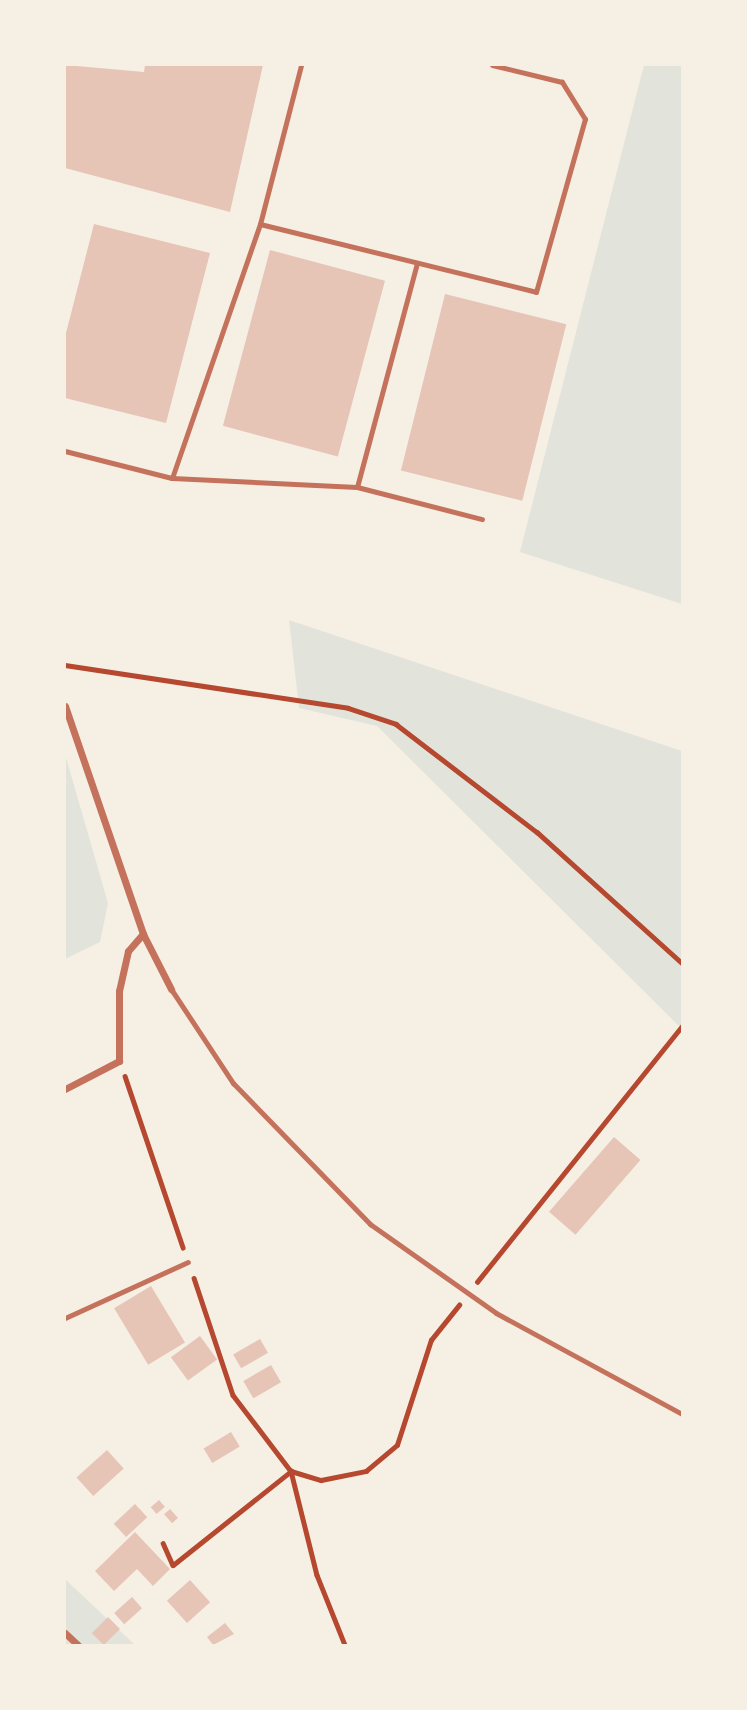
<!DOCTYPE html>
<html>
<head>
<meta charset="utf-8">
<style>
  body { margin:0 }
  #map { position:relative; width:747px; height:1710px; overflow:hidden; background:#f6efe4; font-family:"Sofia Sans Condensed",sans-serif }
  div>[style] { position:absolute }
  .green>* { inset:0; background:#e2e4dc }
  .building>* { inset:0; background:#e6c5b7; transform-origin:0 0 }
  .path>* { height:4.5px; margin:-2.25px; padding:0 2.25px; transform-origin:2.25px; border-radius:2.25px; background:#b5482f }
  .service>* { height:5px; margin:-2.5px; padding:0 2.5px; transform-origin:2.5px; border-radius:2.5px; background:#c5725c }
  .minor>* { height:7px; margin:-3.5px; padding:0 3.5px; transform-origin:3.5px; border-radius:3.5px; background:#c5725c }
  span { translate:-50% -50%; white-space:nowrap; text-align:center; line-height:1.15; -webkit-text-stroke:7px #f6efe4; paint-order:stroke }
  .frame { position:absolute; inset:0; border:66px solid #f6efe4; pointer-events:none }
</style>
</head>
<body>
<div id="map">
  <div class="green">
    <div style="clip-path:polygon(644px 65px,682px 65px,682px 604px,520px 552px)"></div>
    <div style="clip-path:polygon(289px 620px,682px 751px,682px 1029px,377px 726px,299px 708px)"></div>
    <div style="clip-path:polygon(65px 754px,108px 903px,100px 942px,65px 959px)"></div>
    <div style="clip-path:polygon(65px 1579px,135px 1645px,65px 1645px)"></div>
  </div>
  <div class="building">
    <div style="clip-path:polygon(65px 65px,144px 72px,145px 65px,263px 65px,230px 212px,65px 168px)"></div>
    <div style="clip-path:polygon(94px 224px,210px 253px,166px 423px,65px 398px,65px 337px)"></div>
    <div style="left:270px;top:250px;width:119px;height:182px;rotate:15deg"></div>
    <div style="left:445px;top:294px;width:125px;height:182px;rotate:14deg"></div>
    <div style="left:614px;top:1137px;width:35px;height:99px;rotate:41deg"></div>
    <div style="left:151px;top:1286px;width:66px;height:43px;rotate:59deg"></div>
    <div style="left:200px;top:1336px;width:29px;height:36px;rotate:54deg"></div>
    <div style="left:260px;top:1339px;width:16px;height:31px;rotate:60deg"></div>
    <div style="left:271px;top:1365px;width:20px;height:32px;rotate:60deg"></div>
    <div style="left:231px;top:1432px;width:17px;height:32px;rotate:59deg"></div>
    <div style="left:107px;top:1450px;width:25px;height:41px;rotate:48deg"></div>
    <div style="left:159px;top:1500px;width:9px;height:11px;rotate:49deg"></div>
    <div style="left:135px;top:1504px;width:18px;height:29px;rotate:47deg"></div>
    <div style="left:170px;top:1509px;width:12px;height:8px;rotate:48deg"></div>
    <div style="clip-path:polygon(135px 1532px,170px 1569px,153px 1586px,137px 1569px,114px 1591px,95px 1571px)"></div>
    <div style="left:190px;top:1580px;width:30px;height:31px;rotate:48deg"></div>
    <div style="left:132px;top:1597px;width:15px;height:24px;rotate:48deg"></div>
    <div style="left:108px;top:1617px;width:17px;height:23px;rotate:45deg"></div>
    <div style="clip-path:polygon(225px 1623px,234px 1634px,213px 1645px,207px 1637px)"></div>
  </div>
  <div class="path">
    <div style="left:65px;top:665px;width:286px;rotate:8.6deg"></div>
    <div style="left:348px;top:708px;width:51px;rotate:18.4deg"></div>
    <div style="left:396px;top:724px;width:178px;rotate:37.5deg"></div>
    <div style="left:537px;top:832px;width:195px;rotate:42.1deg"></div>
    <div style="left:125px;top:1076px;width:181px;rotate:71.3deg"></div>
    <div style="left:194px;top:1278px;width:123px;rotate:71.6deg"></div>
    <div style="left:233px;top:1395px;width:96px;rotate:52.7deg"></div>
    <div style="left:291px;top:1471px;width:31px;rotate:17deg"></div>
    <div style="left:321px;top:1480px;width:46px;rotate:-11.3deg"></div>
    <div style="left:366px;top:1471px;width:40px;rotate:-40deg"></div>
    <div style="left:397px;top:1445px;width:110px;rotate:-72.1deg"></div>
    <div style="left:431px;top:1340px;width:45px;rotate:-51.3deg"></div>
    <div style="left:477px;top:1282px;width:328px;rotate:-51.3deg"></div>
    <div style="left:163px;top:1543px;width:24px;rotate:66deg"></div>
    <div style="left:173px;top:1565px;width:151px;rotate:-38.5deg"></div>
    <div style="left:291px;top:1471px;width:107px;rotate:76deg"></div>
    <div style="left:317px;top:1575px;width:75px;rotate:68.2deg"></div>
  </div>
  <div class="service">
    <div style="left:260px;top:224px;width:284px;rotate:13.8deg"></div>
    <div style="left:536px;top:292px;width:180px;rotate:-74.2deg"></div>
    <div style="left:585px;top:119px;width:44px;rotate:-121.9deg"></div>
    <div style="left:562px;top:82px;width:72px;rotate:-166.3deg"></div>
    <div style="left:65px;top:451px;width:110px;rotate:14.2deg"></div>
    <div style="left:172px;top:478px;width:185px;rotate:2.8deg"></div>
    <div style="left:357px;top:487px;width:129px;rotate:14.4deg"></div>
    <div style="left:172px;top:478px;width:269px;rotate:-70.9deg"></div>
    <div style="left:260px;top:224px;width:164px;rotate:-75.5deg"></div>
    <div style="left:357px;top:487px;width:232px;rotate:-75deg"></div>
    <div style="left:171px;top:989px;width:113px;rotate:56.6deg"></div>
    <div style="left:233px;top:1083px;width:197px;rotate:45.8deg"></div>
    <div style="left:370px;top:1224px;width:154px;rotate:35.2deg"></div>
    <div style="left:496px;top:1313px;width:212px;rotate:28.5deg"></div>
    <div style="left:65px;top:1318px;width:135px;rotate:-24.5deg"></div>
  </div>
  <div class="minor">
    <div style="left:65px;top:706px;width:241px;rotate:71.1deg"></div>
    <div style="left:143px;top:934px;width:62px;rotate:63deg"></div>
    <div style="left:65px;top:1089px;width:61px;rotate:-27.4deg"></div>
    <div style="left:119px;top:1061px;width:70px;rotate:-90deg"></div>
    <div style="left:119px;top:991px;width:41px;rotate:-77.3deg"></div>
    <div style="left:128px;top:951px;width:23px;rotate:-49deg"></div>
    <div style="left:65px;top:1633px;width:18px;rotate:43deg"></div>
  </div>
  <div class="frame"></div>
</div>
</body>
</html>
